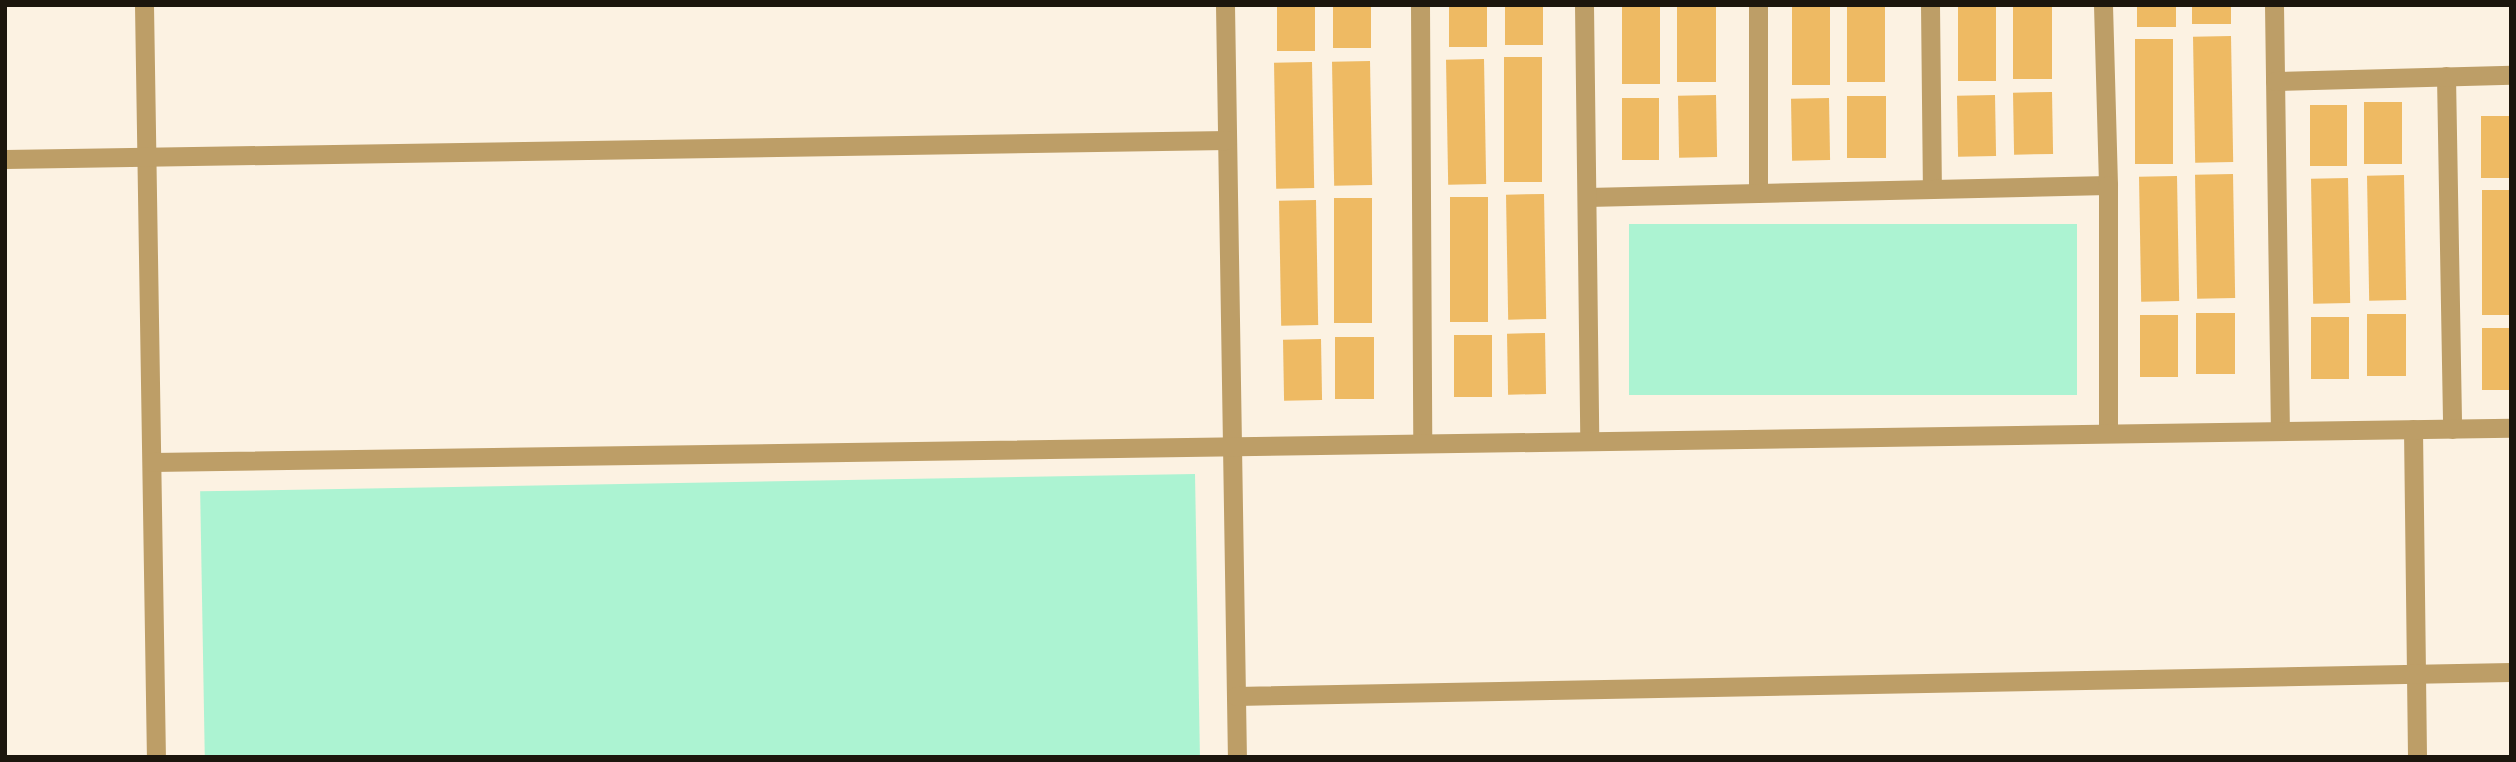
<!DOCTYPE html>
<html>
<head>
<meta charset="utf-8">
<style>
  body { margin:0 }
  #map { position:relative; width:2516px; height:762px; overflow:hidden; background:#fcf2e2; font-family:Poppins,sans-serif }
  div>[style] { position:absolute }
  .green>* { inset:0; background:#acf3d2; transform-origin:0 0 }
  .building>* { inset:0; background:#eeba63; transform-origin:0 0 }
  .service>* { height:19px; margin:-9.5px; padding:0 9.5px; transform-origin:9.5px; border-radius:9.5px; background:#bd9e67 }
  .minor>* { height:19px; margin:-9.5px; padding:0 9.5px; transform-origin:9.5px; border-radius:9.5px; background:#bd9e67 }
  span { translate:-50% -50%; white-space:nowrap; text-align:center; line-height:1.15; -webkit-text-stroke:5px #fff; paint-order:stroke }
  .frame { position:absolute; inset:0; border:7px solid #1c160d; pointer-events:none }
</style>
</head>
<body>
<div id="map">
  <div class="green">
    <div style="left:2077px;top:224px;width:171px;height:448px;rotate:90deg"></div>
    <div style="left:1195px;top:474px;width:283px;height:995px;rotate:89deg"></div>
  </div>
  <div class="building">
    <div style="left:1277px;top:5px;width:38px;height:46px"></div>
    <div style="left:1333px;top:5px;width:38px;height:43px"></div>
    <div style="left:1449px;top:5px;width:38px;height:42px"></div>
    <div style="left:1505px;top:5px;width:38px;height:40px"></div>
    <div style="left:1622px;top:5px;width:38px;height:79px"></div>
    <div style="left:1677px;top:5px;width:39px;height:77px"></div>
    <div style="left:1792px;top:5px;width:38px;height:80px"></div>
    <div style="left:1847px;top:5px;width:38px;height:77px"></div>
    <div style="left:1958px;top:5px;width:38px;height:76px"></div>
    <div style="left:2013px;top:5px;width:39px;height:74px"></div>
    <div style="left:2137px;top:5px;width:39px;height:22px"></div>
    <div style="left:2192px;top:5px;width:39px;height:19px"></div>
    <div style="left:2231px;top:36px;width:126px;height:38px;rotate:89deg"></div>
    <div style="left:2135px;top:39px;width:38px;height:125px"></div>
    <div style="left:1504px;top:57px;width:38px;height:125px"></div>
    <div style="left:1484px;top:59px;width:125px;height:38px;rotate:89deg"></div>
    <div style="left:1370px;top:61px;width:124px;height:38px;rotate:89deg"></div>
    <div style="left:1312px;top:62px;width:126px;height:38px;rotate:89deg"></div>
    <div style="left:2052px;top:92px;width:62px;height:39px;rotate:89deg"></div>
    <div style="left:1716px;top:95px;width:62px;height:38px;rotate:89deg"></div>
    <div style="left:1995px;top:95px;width:61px;height:38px;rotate:89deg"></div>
    <div style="left:1847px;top:96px;width:39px;height:62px"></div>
    <div style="left:1622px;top:98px;width:37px;height:62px"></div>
    <div style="left:1829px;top:98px;width:62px;height:38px;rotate:89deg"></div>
    <div style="left:2364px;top:102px;width:38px;height:62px"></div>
    <div style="left:2310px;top:105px;width:37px;height:61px"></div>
    <div style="left:2481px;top:116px;width:30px;height:62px"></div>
    <div style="left:2233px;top:174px;width:124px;height:38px;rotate:89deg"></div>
    <div style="left:2404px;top:175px;width:125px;height:37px;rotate:89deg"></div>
    <div style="left:2177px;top:176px;width:125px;height:38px;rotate:89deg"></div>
    <div style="left:2348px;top:178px;width:125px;height:37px;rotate:89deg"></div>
    <div style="left:2482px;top:190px;width:29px;height:125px"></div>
    <div style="left:1544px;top:194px;width:125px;height:38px;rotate:89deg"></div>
    <div style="left:1450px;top:197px;width:38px;height:125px"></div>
    <div style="left:1334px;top:198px;width:38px;height:125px"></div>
    <div style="left:1316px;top:200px;width:125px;height:37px;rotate:89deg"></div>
    <div style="left:2196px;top:313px;width:39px;height:61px"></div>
    <div style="left:2406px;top:314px;width:62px;height:39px;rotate:90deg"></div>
    <div style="left:2140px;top:315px;width:38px;height:62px"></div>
    <div style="left:2311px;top:317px;width:38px;height:62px"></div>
    <div style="left:2511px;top:328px;width:62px;height:29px;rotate:90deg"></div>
    <div style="left:1545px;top:333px;width:61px;height:38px;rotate:89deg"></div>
    <div style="left:1454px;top:335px;width:38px;height:62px"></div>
    <div style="left:1335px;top:337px;width:39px;height:62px"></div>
    <div style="left:1321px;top:339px;width:61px;height:38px;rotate:89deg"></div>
  </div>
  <div class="service">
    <div style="left:1758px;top:5px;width:188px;rotate:90deg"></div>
    <div style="left:1930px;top:5px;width:184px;rotate:89.4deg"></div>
    <div style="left:2274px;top:5px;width:426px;rotate:89.2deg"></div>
    <div style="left:2446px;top:76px;width:353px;rotate:89deg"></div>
    <div style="left:2275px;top:81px;width:236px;rotate:-1.5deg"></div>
    <div style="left:1587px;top:197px;width:521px;rotate:-1.32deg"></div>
  </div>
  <div class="minor">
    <div style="left:144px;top:5px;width:752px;rotate:89.09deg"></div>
    <div style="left:1225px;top:5px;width:752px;rotate:89.09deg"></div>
    <div style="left:1420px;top:5px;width:438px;rotate:89.7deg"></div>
    <div style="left:1584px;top:5px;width:436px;rotate:89.3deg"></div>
    <div style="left:2103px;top:5px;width:180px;rotate:88.4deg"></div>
    <div style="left:2108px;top:185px;width:248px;rotate:90deg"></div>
    <div style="left:5px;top:159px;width:1222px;rotate:-0.89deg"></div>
    <div style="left:2413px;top:429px;width:328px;rotate:89.3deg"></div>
    <div style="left:152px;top:462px;width:2359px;rotate:-0.83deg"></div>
    <div style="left:1236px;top:696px;width:1275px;rotate:-1.08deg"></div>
  </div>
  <div class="frame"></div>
</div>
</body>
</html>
